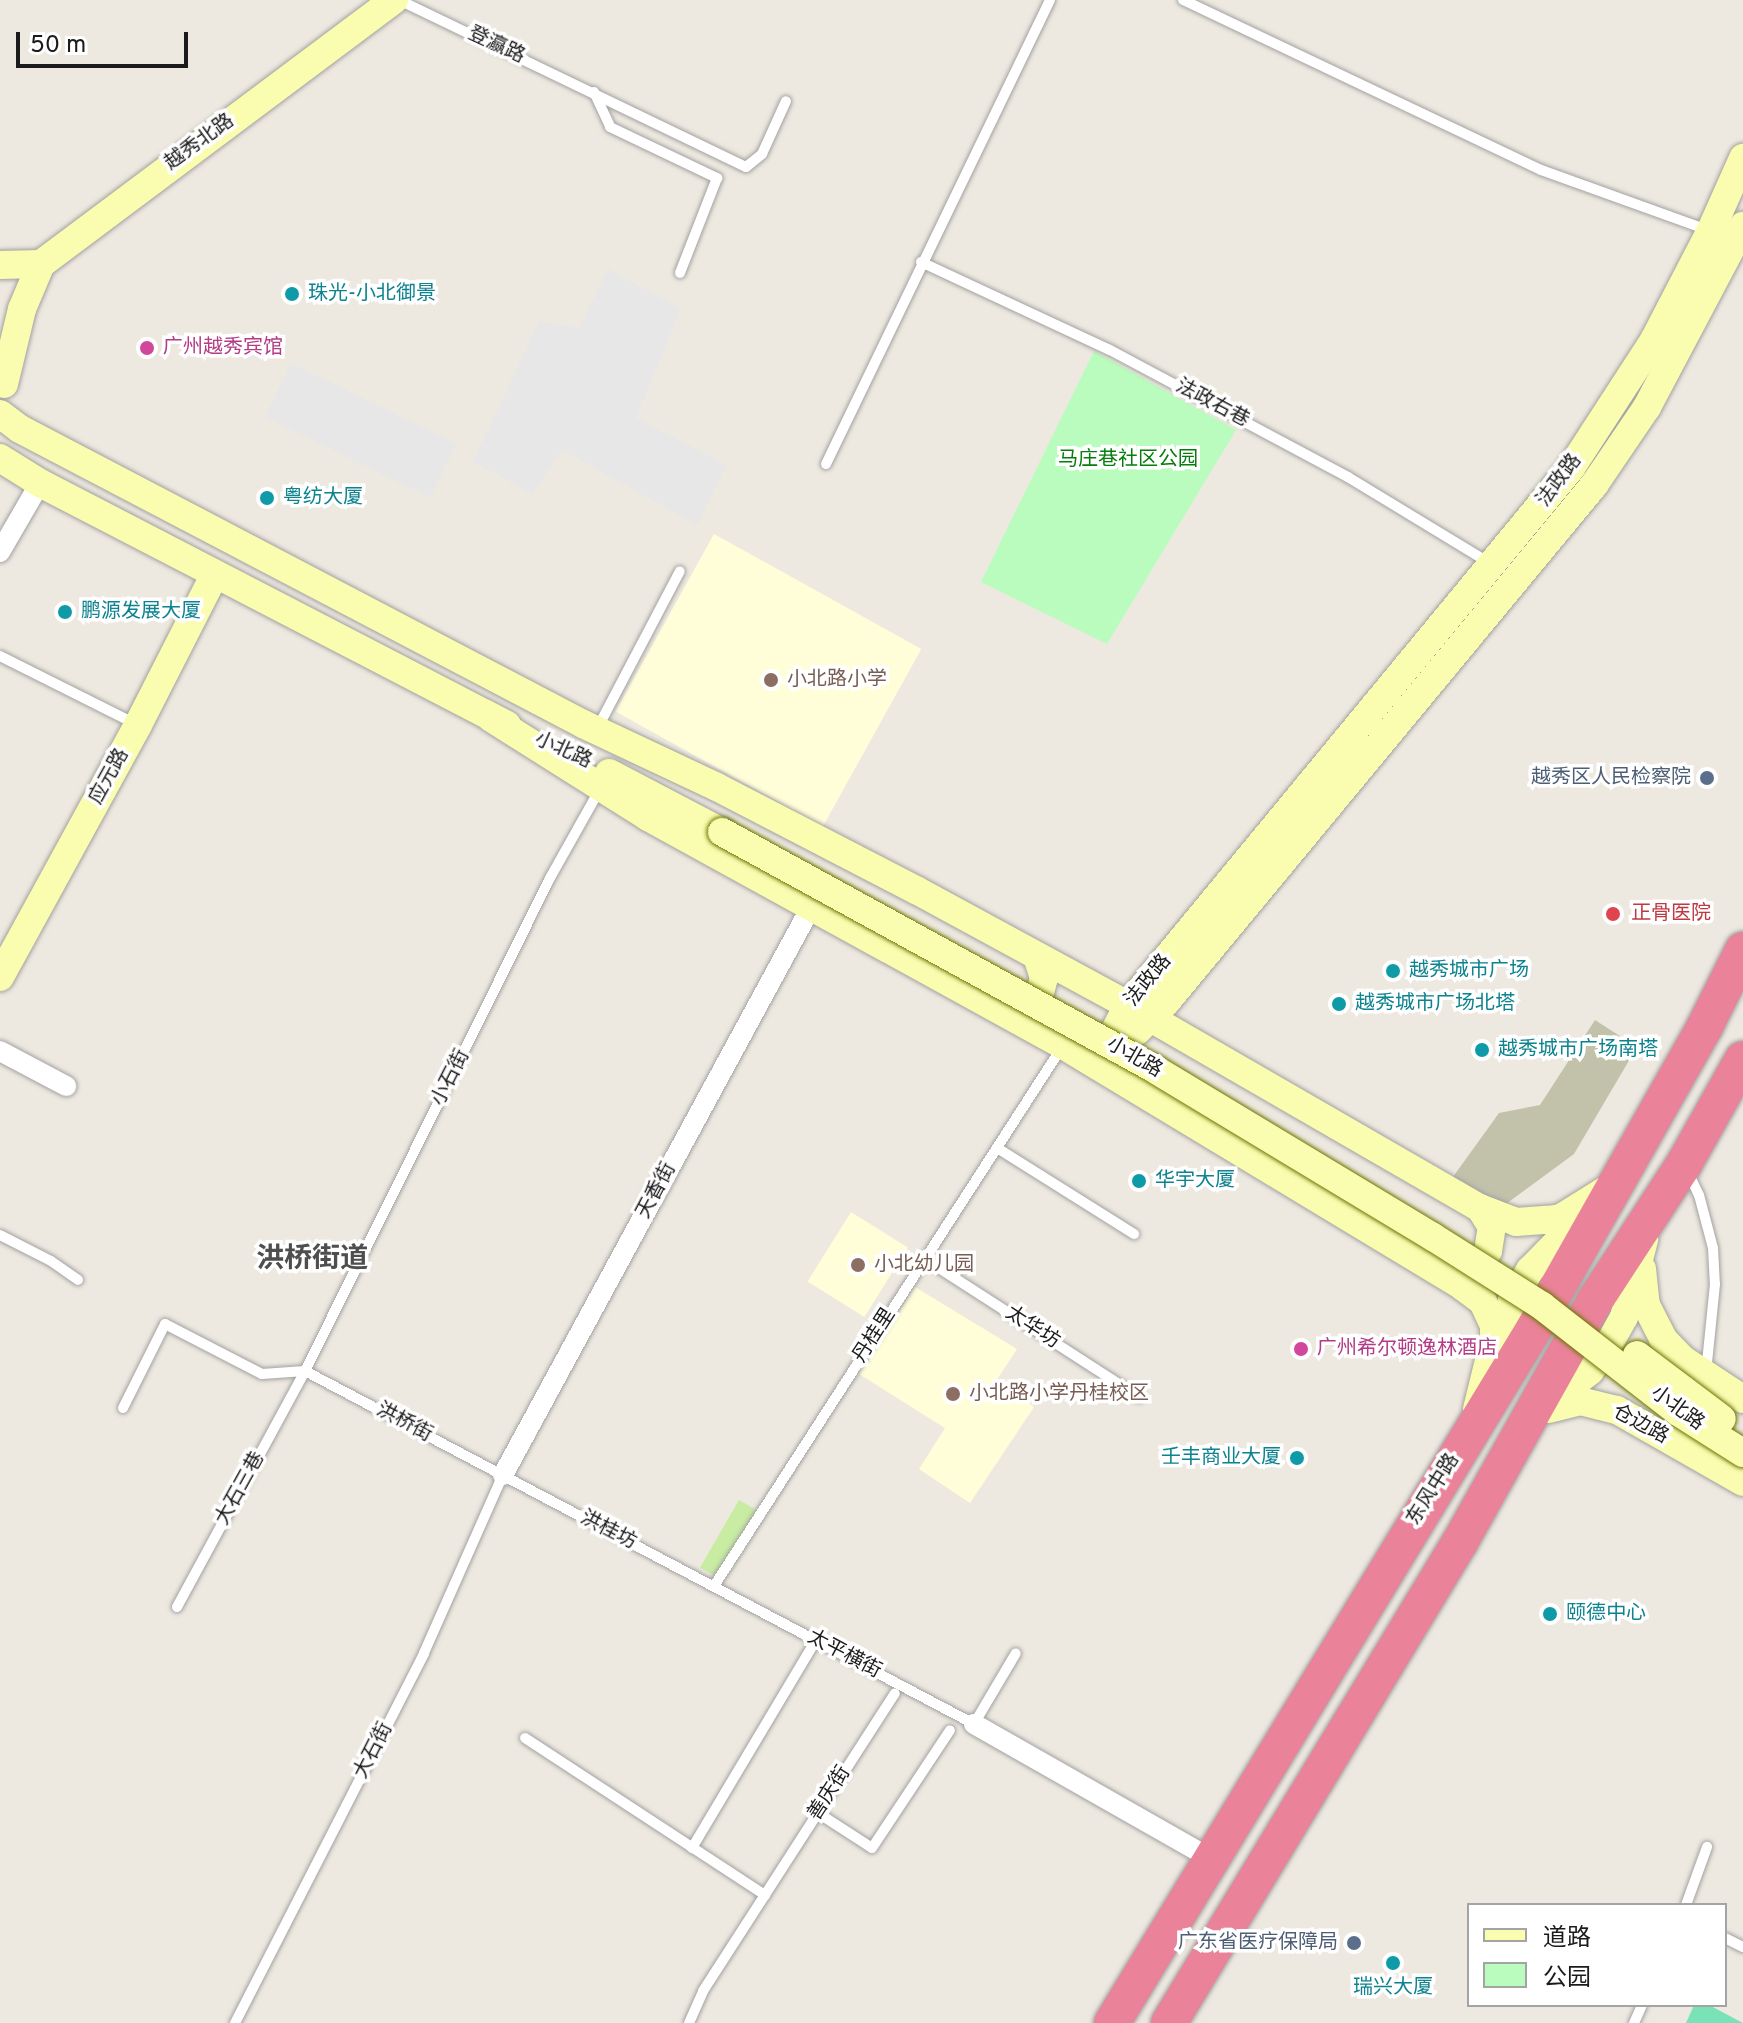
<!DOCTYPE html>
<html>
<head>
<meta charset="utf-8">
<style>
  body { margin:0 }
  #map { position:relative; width:1743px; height:2023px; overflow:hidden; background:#eee9e0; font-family:Overpass,"Noto Sans SC",sans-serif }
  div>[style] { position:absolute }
  .education>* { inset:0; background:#fffed8; transform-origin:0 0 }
  .construction>* { inset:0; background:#c2c2ab }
  .grass>* { inset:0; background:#c8eca2; transform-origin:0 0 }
  .park>* { inset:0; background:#b9fcbd }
  .pitch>* { inset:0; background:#79e2b7 }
  .parking>* { inset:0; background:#e7e7e7; transform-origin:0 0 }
  .roads { filter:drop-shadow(0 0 2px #a2a2a2) drop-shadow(0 0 2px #a2a2a2) }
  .lane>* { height:10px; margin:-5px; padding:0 5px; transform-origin:5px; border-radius:5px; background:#fff }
  .street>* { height:20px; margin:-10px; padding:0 10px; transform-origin:10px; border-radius:10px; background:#fff }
  .secondary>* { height:28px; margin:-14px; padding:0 14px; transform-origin:14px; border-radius:14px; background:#fafcaf }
  .highway>* { height:36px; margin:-18px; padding:0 18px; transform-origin:18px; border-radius:18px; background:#ea8399 }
  .bridges { filter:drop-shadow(0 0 2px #6b7500) drop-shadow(0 0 2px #6b7500) }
  .secondary-bridge>* { height:28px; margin:-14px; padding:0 14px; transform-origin:14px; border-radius:14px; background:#fafcaf }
  .dots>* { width:22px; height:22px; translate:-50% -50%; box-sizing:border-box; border:4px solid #fff; border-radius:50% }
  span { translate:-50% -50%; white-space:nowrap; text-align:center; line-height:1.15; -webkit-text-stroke:7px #fff; paint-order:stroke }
  .street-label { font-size:20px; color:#1b1b1b }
  .culture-label { font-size:20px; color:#0d838f }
  .left { translate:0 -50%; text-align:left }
  .right { translate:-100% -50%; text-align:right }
  .hotel-label { font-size:20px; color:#b23c85 }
  .park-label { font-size:20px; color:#067d0d }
  .education-label { font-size:20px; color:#785e54 }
  .service-label { font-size:20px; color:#4e5e75 }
  .health-label { font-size:20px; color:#be3a42 }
  .district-label { font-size:28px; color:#4e4e4e; font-weight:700 }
  .legend { position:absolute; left:1467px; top:1903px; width:260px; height:104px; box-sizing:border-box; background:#fff; border:2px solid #a4a4a4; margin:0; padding:10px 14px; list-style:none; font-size:24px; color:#1b1b1b }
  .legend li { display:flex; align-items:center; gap:16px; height:40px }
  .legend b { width:40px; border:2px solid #a4a4a4 }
  .scale { position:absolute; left:16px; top:32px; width:172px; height:36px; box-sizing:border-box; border:4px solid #1b1b1b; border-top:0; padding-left:10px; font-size:24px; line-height:28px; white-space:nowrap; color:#1b1b1b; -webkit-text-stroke:6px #fff; paint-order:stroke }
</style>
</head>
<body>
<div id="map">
  <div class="education">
    <div style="left:714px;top:534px;width:237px;height:203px;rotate:29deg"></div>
    <div style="left:851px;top:1212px;width:67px;height:82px;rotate:32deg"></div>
    <div style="clip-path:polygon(915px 1287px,1017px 1349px,996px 1381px,1034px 1407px,970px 1503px,919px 1469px,945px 1428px,859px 1374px)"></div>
  </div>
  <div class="construction">
    <div style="clip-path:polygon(1595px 1020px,1637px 1047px,1574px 1154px,1499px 1209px,1450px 1181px,1499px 1113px,1540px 1105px)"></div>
  </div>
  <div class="grass">
    <div style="left:739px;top:1500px;width:22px;height:78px;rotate:30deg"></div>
  </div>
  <div class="park">
    <div style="clip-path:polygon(1094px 351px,1236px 430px,1107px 644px,981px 582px)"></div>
  </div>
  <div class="pitch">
    <div style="clip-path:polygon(1694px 2005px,1709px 2005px,1743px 2023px,1686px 2023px)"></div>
  </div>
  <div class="parking">
    <div style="clip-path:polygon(608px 269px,681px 308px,636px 418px,727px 465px,697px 525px,562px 450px,533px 494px,473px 462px,539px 321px,579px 328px)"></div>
    <div style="left:291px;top:363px;width:184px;height:60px;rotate:26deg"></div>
  </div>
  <div class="roads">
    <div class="lane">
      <div style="left:399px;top:0;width:385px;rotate:25.7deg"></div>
      <div style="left:746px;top:167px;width:21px;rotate:-39deg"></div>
      <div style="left:762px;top:154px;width:58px;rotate:-65.6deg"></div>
      <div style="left:1183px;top:0;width:396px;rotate:25.4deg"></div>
      <div style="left:1541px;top:170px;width:177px;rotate:19.8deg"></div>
      <div style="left:594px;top:92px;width:38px;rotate:65deg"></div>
      <div style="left:610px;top:127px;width:119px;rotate:25.5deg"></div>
      <div style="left:717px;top:178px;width:102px;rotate:111.3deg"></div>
      <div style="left:921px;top:262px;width:208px;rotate:25deg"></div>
      <div style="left:1110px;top:350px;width:270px;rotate:28.1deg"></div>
      <div style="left:1348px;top:477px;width:164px;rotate:31.3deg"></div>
      <div style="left:826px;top:464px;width:515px;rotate:-64.23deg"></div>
      <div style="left:0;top:656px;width:154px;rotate:26.6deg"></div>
      <div style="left:597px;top:729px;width:178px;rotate:-62.3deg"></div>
      <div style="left:997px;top:1148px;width:162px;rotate:32.1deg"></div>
      <div style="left:1689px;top:1174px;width:23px;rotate:65deg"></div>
      <div style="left:1699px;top:1195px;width:55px;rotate:75.2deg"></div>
      <div style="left:1713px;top:1248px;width:36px;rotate:87deg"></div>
      <div style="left:1715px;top:1284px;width:89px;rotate:95.8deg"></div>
      <div style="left:0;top:1235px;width:57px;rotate:27deg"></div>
      <div style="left:51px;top:1261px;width:33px;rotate:35deg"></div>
      <div style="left:925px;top:1259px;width:255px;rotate:32.8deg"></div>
      <div style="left:305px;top:1371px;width:756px;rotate:27.82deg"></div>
      <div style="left:974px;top:1724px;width:82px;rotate:-59.4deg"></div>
      <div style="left:123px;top:1408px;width:94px;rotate:-63.4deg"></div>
      <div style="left:165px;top:1324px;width:109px;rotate:27.3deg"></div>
      <div style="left:262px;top:1374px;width:43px;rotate:-4deg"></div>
      <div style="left:714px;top:1586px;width:642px;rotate:-57.15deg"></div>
      <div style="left:177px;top:1607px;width:268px;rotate:-61.5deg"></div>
      <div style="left:305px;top:1371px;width:551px;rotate:-63.57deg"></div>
      <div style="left:550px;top:878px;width:102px;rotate:-60.7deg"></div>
      <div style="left:525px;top:1738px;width:287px;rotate:33.2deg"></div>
      <div style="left:818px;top:1813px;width:64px;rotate:32.9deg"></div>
      <div style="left:872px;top:1848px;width:141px;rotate:-56.5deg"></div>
      <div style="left:692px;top:1848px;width:242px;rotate:-59.2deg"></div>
      <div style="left:1686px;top:1905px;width:62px;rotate:-70.1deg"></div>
      <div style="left:1725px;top:1938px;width:20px;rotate:27deg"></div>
      <div style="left:235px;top:2023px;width:415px;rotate:-62.9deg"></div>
      <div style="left:424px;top:1653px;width:195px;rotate:-66.1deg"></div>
      <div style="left:689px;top:2023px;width:35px;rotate:-66deg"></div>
      <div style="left:703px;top:1991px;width:354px;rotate:-57.2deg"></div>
      <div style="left:1634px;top:2023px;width:20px;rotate:-66deg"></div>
    </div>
    <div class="street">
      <div style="left:0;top:552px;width:80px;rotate:-59.9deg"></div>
      <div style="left:0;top:1051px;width:75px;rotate:27.9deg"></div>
      <div style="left:503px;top:1475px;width:646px;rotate:-61.53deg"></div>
      <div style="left:974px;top:1724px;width:274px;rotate:29.6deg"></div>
    </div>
    <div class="secondary">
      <div style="left:0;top:265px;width:41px;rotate:-1.4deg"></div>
      <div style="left:41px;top:264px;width:441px;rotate:-36.8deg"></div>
      <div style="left:4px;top:384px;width:77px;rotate:-76.5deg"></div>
      <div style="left:22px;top:309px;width:49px;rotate:-67.1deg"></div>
      <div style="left:0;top:414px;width:25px;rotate:37deg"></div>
      <div style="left:20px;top:429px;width:636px;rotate:27.65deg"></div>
      <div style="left:583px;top:724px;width:148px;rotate:25.2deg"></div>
      <div style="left:717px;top:787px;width:224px;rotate:27.4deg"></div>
      <div style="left:916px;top:890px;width:241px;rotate:28.5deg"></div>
      <div style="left:1128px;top:1005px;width:406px;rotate:30deg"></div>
      <div style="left:1480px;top:1208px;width:39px;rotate:21deg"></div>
      <div style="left:1516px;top:1222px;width:31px;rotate:-4deg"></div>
      <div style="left:1547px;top:1220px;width:14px;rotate:-8deg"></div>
      <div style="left:1561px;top:1218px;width:62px;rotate:-31.9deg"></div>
      <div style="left:0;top:458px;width:47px;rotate:32deg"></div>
      <div style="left:40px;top:483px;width:526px;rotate:27.39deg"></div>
      <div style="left:491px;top:718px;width:186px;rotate:32.2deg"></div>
      <div style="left:648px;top:817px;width:474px;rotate:28.8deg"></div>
      <div style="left:1063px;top:1045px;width:466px;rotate:31.1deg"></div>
      <div style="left:1462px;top:1286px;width:26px;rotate:37deg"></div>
      <div style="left:1483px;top:1302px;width:26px;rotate:65deg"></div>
      <div style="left:1494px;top:1326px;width:14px;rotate:90deg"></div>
      <div style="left:1494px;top:1340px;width:71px;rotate:103.8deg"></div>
      <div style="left:609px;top:773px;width:127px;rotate:27.6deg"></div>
      <div style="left:0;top:977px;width:287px;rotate:-61.3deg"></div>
      <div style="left:138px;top:725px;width:169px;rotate:-63deg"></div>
      <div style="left:1012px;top:1011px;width:15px;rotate:-8deg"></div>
      <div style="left:1027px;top:1009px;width:14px;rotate:-39deg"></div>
      <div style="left:1038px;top:1000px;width:23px;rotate:-75deg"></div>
      <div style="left:1044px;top:978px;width:23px;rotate:-108deg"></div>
      <div style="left:1137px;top:1031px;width:42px;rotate:-45deg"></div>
      <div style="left:1167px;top:1001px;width:670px;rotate:-50.39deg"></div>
      <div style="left:1594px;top:485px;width:94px;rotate:-55.8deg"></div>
      <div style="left:1647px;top:407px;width:205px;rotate:-62.1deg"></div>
      <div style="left:1097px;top:1065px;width:68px;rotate:-62.7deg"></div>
      <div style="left:1128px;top:1005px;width:696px;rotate:-50.48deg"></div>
      <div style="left:1571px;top:468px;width:153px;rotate:-57deg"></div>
      <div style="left:1654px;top:340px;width:124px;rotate:-62.6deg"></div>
      <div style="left:1711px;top:230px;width:79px;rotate:-66deg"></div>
      <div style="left:1642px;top:1269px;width:36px;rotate:84deg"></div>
      <div style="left:1646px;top:1305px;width:38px;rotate:63deg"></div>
      <div style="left:1663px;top:1339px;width:28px;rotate:46deg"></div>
      <div style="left:1682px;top:1359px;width:73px;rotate:33.3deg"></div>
      <div style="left:1459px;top:1274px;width:18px;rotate:-19deg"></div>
      <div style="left:1476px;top:1268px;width:21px;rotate:-55deg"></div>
      <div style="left:1488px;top:1251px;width:24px;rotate:-81deg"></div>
      <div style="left:1492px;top:1227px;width:22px;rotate:-122deg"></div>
      <div style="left:1498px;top:1344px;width:45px;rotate:-72deg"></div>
      <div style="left:1512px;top:1301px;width:36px;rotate:-60deg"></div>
      <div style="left:1530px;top:1270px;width:81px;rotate:-45.5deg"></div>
      <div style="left:1549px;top:1409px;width:32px;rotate:-14deg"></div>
      <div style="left:1580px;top:1401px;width:38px;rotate:14deg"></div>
      <div style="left:1617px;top:1410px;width:145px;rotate:29.7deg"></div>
      <div style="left:1534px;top:1414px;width:71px;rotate:-37.5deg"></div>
      <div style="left:1590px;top:1371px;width:33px;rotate:-55deg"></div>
      <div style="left:1609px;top:1344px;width:31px;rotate:-61deg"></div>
      <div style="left:1624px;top:1317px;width:80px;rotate:-75.4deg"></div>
    </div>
    <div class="highway">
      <div style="left:1112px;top:2023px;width:814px;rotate:-58.71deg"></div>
      <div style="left:1535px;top:1327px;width:346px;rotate:-60.5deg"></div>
      <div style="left:1705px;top:1026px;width:85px;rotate:-63.4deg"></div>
      <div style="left:1169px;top:2023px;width:562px;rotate:-58.83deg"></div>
      <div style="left:1460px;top:1542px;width:278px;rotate:-60.8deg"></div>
      <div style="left:1596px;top:1299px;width:161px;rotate:-56.9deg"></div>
      <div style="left:1684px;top:1164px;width:120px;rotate:-60.7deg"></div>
    </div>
  </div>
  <div class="bridges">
    <div class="secondary-bridge">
      <div style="left:722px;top:832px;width:495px;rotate:28.7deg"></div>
      <div style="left:1156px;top:1070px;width:323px;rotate:31.1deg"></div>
      <div style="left:1433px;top:1237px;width:129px;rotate:32.3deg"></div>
      <div style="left:1542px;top:1306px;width:172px;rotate:37.9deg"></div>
      <div style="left:1678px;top:1412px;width:77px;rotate:32.2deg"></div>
      <div style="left:1637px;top:1355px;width:106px;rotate:37deg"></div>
    </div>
  </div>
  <div class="dots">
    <div style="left:292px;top:294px;background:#0f9aa8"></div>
    <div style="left:147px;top:348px;background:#d1479c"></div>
    <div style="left:267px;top:498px;background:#0f9aa8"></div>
    <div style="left:65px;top:612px;background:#0f9aa8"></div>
    <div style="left:771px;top:680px;background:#8d6e63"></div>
    <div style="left:1707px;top:778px;background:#5c6f8a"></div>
    <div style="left:1613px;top:914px;background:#e0444e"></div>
    <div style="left:1393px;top:971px;background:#0f9aa8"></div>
    <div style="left:1339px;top:1004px;background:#0f9aa8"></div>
    <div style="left:1482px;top:1050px;background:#0f9aa8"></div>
    <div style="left:1139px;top:1181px;background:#0f9aa8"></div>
    <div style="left:858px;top:1265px;background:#8d6e63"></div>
    <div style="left:1301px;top:1349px;background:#d1479c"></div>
    <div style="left:953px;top:1394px;background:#8d6e63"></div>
    <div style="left:1297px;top:1458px;background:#0f9aa8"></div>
    <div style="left:1550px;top:1614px;background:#0f9aa8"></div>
    <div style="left:1354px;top:1943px;background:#5c6f8a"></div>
    <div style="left:1393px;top:1963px;background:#0f9aa8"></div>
  </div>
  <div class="street-label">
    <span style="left:496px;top:46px;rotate:25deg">登瀛路</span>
    <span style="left:200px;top:143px;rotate:-36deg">越秀北路</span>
    <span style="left:1212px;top:404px;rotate:28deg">法政右巷</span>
    <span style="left:1560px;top:481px;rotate:-53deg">法政路</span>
    <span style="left:563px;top:751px;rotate:25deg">小北路</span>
    <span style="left:110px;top:777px;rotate:-61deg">应元路</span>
    <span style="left:1149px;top:981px;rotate:-51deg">法政路</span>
    <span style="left:1134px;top:1058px;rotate:30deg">小北路</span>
    <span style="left:451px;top:1078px;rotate:-63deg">小石街</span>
    <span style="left:657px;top:1191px;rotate:-62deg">天香街</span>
    <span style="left:1032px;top:1328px;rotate:33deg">太华坊</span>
    <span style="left:875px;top:1336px;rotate:-57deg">丹桂里</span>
    <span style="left:1677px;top:1409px;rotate:36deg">小北路</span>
    <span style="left:404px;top:1423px;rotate:28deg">洪桥街</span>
    <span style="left:1640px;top:1425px;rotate:28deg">仓边路</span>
    <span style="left:241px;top:1489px;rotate:-61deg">大石三巷</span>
    <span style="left:1434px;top:1490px;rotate:-58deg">东风中路</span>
    <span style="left:608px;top:1531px;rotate:28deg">洪桂坊</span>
    <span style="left:844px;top:1655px;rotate:28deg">太平横街</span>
    <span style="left:374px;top:1751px;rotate:-63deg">大石街</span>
    <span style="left:830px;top:1794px;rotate:-57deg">善庆街</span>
  </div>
  <div class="culture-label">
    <span class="left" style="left:308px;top:294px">珠光-小北御景</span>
    <span class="left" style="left:283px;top:498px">粤纺大厦</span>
    <span class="left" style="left:81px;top:612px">鹏源发展大厦</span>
    <span class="left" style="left:1409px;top:971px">越秀城市广场</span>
    <span class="left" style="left:1355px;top:1004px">越秀城市广场北塔</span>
    <span class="left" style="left:1498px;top:1050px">越秀城市广场南塔</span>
    <span class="left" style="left:1155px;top:1181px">华宇大厦</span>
    <span class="right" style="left:1281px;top:1458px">壬丰商业大厦</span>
    <span class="left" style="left:1566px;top:1614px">颐德中心</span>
    <span style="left:1393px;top:1988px">瑞兴大厦</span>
  </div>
  <div class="hotel-label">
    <span class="left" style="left:163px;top:348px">广州越秀宾馆</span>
    <span class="left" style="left:1317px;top:1349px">广州希尔顿逸林酒店</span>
  </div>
  <div class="park-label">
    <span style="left:1128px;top:460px">马庄巷社区公园</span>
  </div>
  <div class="education-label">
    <span class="left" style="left:787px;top:680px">小北路小学</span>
    <span class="left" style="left:874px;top:1265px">小北幼儿园</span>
    <span class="left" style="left:969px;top:1394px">小北路小学丹桂校区</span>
  </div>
  <div class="service-label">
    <span class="right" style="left:1691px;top:778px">越秀区人民检察院</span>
    <span class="right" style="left:1338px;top:1943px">广东省医疗保障局</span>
  </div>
  <div class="health-label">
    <span class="left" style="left:1631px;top:914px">正骨医院</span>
  </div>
  <div class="district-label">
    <span style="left:312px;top:1260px">洪桥街道</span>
  </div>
  <ul class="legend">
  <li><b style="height:10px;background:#fafcaf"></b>道路</li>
  <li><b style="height:22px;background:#b9fcbd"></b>公园</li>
  </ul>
  <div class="scale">50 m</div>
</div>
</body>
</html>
